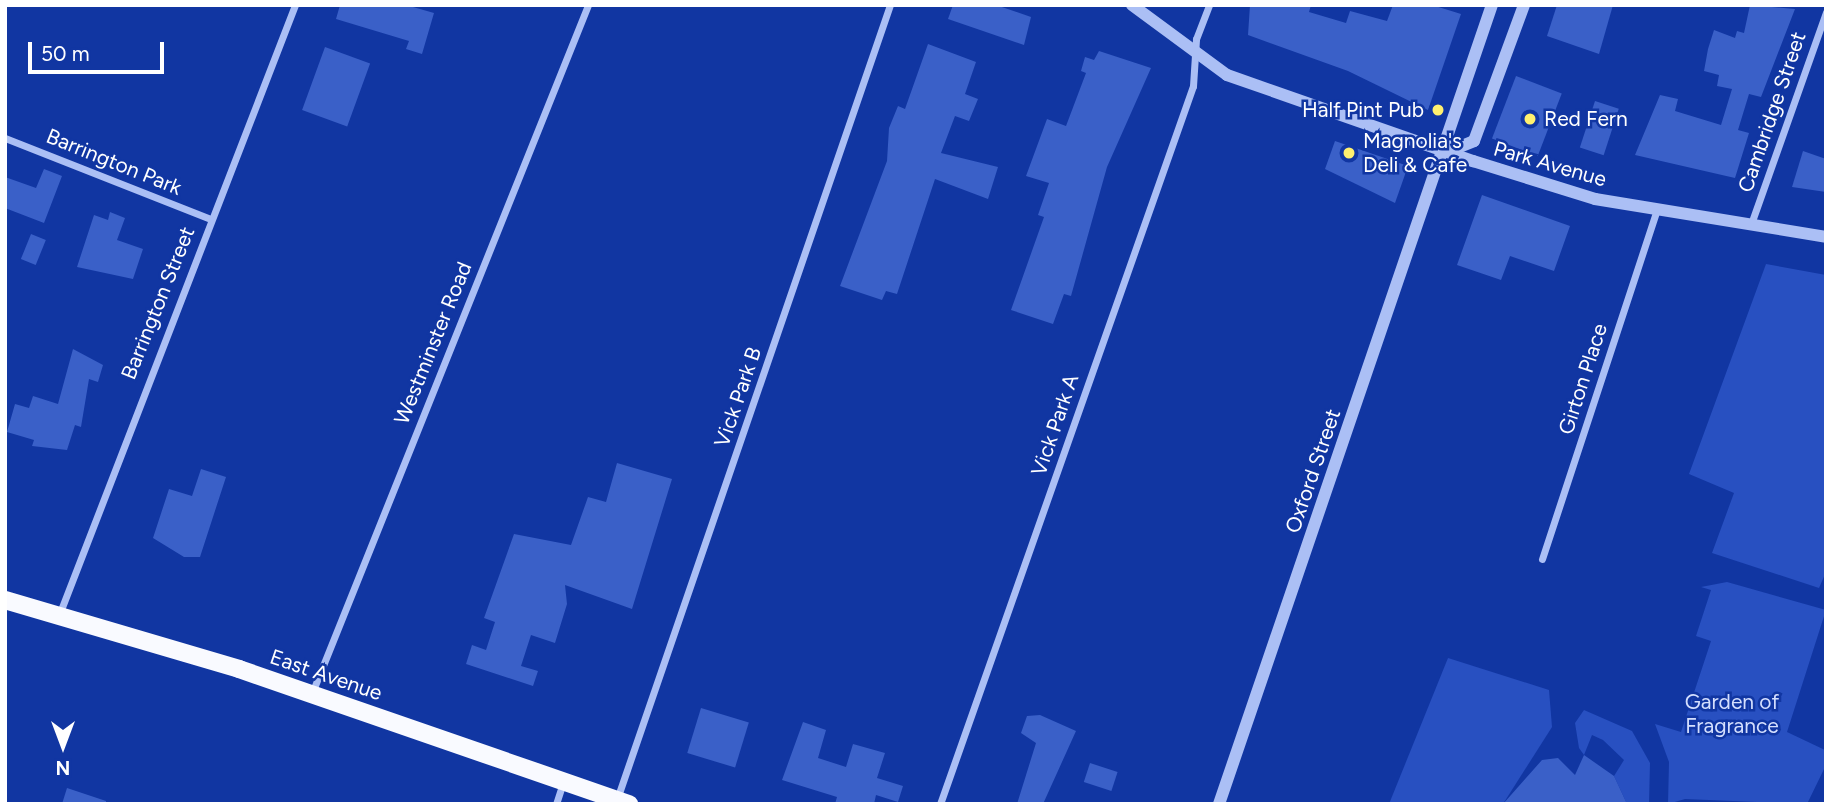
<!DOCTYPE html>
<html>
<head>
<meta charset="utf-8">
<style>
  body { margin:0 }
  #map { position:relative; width:1831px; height:809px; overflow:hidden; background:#1136a2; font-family:Figtree,sans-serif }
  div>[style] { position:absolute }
  .green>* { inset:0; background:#2850c1 }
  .building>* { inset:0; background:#3a60c8; transform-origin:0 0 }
  .minor>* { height:7px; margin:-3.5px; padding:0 3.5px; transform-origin:3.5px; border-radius:3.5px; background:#abbff5 }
  .tertiary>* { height:12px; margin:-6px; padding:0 6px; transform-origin:6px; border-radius:6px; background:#abbff5 }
  .primary>* { height:18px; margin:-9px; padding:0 9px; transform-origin:9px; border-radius:9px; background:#f9faff }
  .dots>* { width:19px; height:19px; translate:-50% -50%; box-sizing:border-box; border:4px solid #1136a2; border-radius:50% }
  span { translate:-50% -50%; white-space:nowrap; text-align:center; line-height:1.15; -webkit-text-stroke:5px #1136a2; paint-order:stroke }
  .poi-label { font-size:21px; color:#fff }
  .right { translate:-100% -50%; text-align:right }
  .left { translate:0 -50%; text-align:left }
  .street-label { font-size:21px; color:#fff }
  .park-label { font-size:21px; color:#d4dffe }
  .frame { position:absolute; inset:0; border:7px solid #fff; pointer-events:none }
  .north { position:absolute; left:28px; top:711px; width:70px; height:70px; -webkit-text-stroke:5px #1136a2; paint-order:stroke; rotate:180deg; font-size:19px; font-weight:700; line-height:28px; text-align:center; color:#fff }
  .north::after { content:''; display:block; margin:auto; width:24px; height:32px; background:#fff; clip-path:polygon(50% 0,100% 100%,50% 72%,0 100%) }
  .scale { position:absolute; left:28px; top:42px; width:136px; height:32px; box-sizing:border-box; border:4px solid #fff; border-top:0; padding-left:9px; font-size:21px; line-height:24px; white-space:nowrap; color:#fff; -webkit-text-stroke:5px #1136a2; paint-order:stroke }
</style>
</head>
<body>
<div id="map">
  <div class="green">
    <div style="clip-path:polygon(1766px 264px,1826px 275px,1826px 572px,1819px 588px,1712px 553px,1734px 493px,1689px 474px)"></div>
    <div style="clip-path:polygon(1727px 582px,1826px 610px,1787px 732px,1825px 750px,1826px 765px,1807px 804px,1685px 799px,1668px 804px,1669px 762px,1655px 724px,1681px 732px,1711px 641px,1696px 636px,1711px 590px,1701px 587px)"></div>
    <div style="clip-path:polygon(1448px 658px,1549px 690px,1552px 727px,1503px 804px,1389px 804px)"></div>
    <div style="clip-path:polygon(1584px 710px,1632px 731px,1650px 763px,1649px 804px,1627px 804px,1614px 776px,1624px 760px,1603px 740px,1592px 735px,1584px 755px,1579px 748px,1575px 723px)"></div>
  </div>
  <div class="building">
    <div style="clip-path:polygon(340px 5px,406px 5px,434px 13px,422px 54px,406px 49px,409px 41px,336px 19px)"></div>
    <div style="clip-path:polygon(953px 5px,996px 5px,1031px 17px,1024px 45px,948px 19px)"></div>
    <div style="clip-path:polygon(1250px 5px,1311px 5px,1309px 12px,1346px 23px,1350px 11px,1387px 21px,1393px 5px,1432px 5px,1461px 14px,1428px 110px,1348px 71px,1248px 35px)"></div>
    <div style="clip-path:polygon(1557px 5px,1613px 5px,1599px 54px,1547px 36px)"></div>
    <div style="clip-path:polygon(1750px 5px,1795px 9px,1761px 97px,1749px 94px,1738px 130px,1749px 133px,1735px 178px,1635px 155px,1660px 95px,1678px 99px,1675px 111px,1721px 125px,1732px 89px,1717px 86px,1719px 75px,1704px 71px,1708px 49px,1714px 30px,1735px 38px,1737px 31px,1744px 33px)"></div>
    <div style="clip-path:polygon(928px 44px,976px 62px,965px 94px,978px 99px,969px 121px,955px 116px,941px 153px,998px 167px,988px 199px,935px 179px,897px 294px,886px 291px,882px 300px,840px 286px,887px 161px,889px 128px,898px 106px,905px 109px)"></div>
    <div style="left:325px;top:47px;width:48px;height:67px;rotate:20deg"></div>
    <div style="clip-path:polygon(1099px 51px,1151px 68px,1107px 167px,1071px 296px,1064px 294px,1053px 324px,1011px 310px,1044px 217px,1038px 215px,1049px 183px,1026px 176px,1047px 119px,1066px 126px,1086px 73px,1081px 71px,1085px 57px,1094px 60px)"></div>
    <div style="left:1516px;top:76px;width:49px;height:67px;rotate:21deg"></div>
    <div style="left:1595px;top:101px;width:25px;height:49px;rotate:18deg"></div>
    <div style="clip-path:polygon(1335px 141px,1408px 166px,1395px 203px,1325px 169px)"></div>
    <div style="clip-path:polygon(1803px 151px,1826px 159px,1826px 192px,1792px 187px)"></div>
    <div style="clip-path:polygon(44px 169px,62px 176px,44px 223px,5px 208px,5px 177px,36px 188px)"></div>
    <div style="clip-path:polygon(1482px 195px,1570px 226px,1554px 271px,1510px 256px,1501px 280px,1457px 265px)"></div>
    <div style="clip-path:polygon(110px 212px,125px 218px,117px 240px,143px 249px,133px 279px,77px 267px,94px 215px,108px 220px)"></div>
    <div style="left:31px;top:234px;width:16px;height:27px;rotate:22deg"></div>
    <div style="clip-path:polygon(73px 349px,103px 365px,98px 382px,89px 379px,81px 427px,75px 425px,67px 450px,32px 446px,34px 440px,7px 432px,15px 404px,29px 408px,33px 396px,58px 404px)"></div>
    <div style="clip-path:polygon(617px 463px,672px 479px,632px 609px,565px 585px,567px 604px,555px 643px,531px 635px,521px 666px,538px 671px,533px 686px,466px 664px,472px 645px,486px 650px,495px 622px,484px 618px,514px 534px,571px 545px,588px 497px,606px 502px)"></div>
    <div style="clip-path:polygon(201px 469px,226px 477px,200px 557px,184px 557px,153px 538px,169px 489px,192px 496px)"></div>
    <div style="left:701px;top:708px;width:50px;height:47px;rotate:17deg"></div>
    <div style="clip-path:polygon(1040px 715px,1076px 731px,1043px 804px,1017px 804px,1036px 743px,1021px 733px,1027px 716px)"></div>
    <div style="clip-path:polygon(803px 722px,826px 730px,818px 758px,846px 767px,853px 744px,885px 753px,877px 778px,903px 786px,898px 802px,876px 795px,874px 804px,835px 804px,837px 797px,782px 780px)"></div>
    <div style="clip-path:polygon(1584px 755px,1614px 776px,1627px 804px,1503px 804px,1542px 760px,1558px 758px,1575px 775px)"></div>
    <div style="left:1090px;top:763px;width:29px;height:20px;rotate:18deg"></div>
    <div style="clip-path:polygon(67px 788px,106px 801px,106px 804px,62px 804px)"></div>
  </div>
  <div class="minor">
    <div style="left:5px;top:138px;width:221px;rotate:21.5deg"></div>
    <div style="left:1751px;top:224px;width:225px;rotate:-70.5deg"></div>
    <div style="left:1542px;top:559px;width:368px;rotate:-71.8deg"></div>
    <div style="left:59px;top:615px;width:654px;rotate:-68.85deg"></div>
    <div style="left:312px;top:693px;width:741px;rotate:-68.14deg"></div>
    <div style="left:617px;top:799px;width:840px;rotate:-71.03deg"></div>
    <div style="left:556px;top:804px;width:23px;rotate:-72deg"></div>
    <div style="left:940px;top:804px;width:761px;rotate:-70.59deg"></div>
    <div style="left:1193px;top:86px;width:47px;rotate:-86.3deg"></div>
    <div style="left:1196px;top:39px;width:36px;rotate:-69deg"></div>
  </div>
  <div class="tertiary">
    <div style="left:1132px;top:5px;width:118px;rotate:36.4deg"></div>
    <div style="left:1227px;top:75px;width:261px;rotate:19.3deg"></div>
    <div style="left:1473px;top:161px;width:128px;rotate:17.3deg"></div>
    <div style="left:1595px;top:199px;width:234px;rotate:9.3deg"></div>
    <div style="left:1447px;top:152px;width:29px;rotate:-22deg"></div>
    <div style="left:1474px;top:141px;width:145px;rotate:-69.8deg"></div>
    <div style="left:1219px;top:804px;width:844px;rotate:-71.14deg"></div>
  </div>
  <div class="primary">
    <div style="left:5px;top:600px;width:244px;rotate:16.4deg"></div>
    <div style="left:239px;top:669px;width:413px;rotate:19.1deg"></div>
  </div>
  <div class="dots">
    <div style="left:1438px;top:110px;background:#fff06f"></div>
    <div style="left:1530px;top:119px;background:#fff06f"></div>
    <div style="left:1349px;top:153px;background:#fff06f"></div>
  </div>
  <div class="poi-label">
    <span class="right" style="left:1424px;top:110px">Half Pint Pub</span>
    <span class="left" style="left:1544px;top:119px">Red Fern</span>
    <span class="left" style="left:1363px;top:153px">Magnolia's<br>Deli &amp; Cafe</span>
  </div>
  <div class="street-label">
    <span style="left:1772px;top:112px;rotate:-71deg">Cambridge Street</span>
    <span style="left:114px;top:162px;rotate:22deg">Barrington Park</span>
    <span style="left:1550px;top:164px;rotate:16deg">Park Avenue</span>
    <span style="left:158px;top:303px;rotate:-68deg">Barrington Street</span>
    <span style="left:433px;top:343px;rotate:-68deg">Westminster Road</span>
    <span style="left:1583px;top:379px;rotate:-72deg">Girton Place</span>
    <span style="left:738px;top:397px;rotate:-71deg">Vick Park B</span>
    <span style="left:1055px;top:425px;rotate:-71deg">Vick Park A</span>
    <span style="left:1313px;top:471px;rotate:-71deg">Oxford Street</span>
    <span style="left:326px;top:675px;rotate:19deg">East Avenue</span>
  </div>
  <div class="park-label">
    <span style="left:1732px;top:714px">Garden of<br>Fragrance</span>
  </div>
  <div class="frame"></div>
  <div class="north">N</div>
  <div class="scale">50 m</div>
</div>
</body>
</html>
